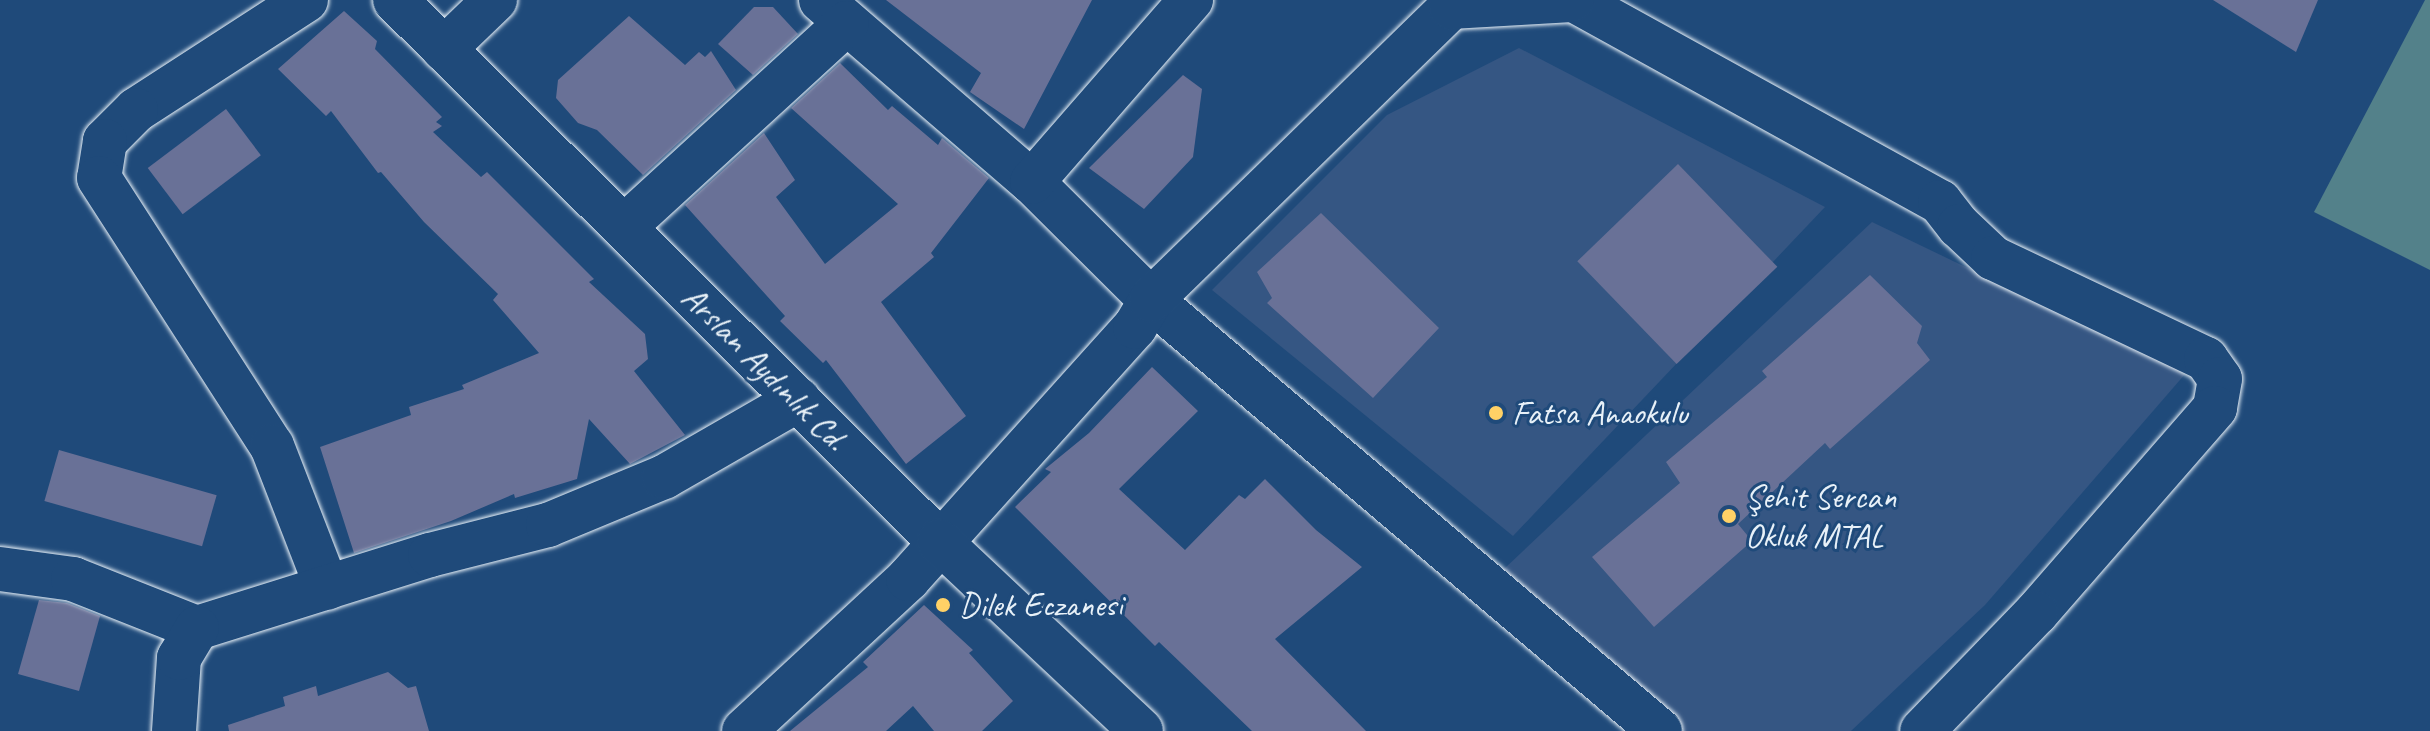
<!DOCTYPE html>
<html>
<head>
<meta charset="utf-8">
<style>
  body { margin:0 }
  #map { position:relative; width:2430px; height:731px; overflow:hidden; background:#1f4a7a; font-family:Caveat,sans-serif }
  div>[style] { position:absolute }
  .built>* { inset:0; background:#355683 }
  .green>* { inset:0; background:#53818a }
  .building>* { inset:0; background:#697197; transform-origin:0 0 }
  .roads { filter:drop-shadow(0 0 2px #e8f1f8) drop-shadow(0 0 2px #e8f1f8) }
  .street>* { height:44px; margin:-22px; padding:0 22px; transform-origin:22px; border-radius:22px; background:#1f4a7a }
  .secondary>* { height:44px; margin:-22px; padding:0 22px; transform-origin:22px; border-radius:22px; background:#1f4a7a }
  .dots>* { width:22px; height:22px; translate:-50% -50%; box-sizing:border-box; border:4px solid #1f4a7a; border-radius:50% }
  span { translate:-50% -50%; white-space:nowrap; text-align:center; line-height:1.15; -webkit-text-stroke:6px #1f4a7a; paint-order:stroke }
  .street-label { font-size:34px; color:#e8f1f8 }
  .poi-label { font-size:34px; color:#e8f1f8 }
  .left { translate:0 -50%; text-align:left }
</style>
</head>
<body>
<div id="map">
  <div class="built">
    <div style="clip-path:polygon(1519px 48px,1825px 207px,1513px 536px,1212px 290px,1387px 115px)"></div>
    <div style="clip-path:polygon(1872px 222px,2186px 373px,1985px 605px,1851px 731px,1660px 731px,1489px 583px)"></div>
  </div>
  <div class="green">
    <div style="clip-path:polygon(2425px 0,2430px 0,2430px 270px,2314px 212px)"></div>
  </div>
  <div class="building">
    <div style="clip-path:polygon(886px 0,1092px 0,1024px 129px,970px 92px,981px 73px)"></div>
    <div style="clip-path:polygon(2213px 0,2318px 0,2296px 52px)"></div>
    <div style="clip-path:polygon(754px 7px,773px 7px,798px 34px,753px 75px,718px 44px)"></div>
    <div style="clip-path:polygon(344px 11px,377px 41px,375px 49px,442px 117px,436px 122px,442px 126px,433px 132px,481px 177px,487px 172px,594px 279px,589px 282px,645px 334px,648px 359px,634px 371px,685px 435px,630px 464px,589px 419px,577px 479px,515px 498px,514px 494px,451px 521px,354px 553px,320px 447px,411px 415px,409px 407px,464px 389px,462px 385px,539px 353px,493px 300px,498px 294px,424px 222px,381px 172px,378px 173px,331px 111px,326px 116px,278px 69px)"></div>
    <div style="clip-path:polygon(629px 16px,685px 65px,699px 52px,705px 57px,711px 51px,736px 90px,643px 175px,597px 130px,578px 123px,556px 98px,558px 80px)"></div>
    <div style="clip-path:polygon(840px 63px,888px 110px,892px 106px,938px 145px,942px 138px,989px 178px,931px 253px,934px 257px,881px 302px,966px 416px,906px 464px,826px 360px,823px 363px,780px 321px,785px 316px,685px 205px,764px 133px,795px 180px,776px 197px,825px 264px,898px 204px,791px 108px)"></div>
    <div style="clip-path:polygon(1183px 75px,1202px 89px,1193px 157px,1144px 209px,1089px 168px)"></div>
    <div style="left:226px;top:109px;width:58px;height:98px;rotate:53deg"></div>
    <div style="left:1678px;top:164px;width:143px;height:140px;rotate:46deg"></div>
    <div style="clip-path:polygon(1321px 213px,1439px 328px,1373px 398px,1267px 303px,1272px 298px,1257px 272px)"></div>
    <div style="clip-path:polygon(1870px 275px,1922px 326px,1917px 343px,1930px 360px,1830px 449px,1825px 443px,1738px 524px,1752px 541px,1654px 627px,1592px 557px,1680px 483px,1666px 462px,1767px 377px,1762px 371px)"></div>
    <div style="clip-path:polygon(1152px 367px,1198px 411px,1119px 489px,1185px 550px,1239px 495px,1245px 499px,1265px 479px,1316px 530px,1362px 567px,1275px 639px,1366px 731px,1252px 731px,1159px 642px,1155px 646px,1015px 507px,1051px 472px,1045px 469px,1089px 433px)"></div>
    <div style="left:59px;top:450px;width:164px;height:53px;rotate:16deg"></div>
    <div style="clip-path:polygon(39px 600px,67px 603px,100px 616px,79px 691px,18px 674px)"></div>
    <div style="clip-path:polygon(924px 605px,973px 650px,969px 653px,1013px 701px,982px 731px,934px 731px,913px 706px,886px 731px,790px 731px,868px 667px,863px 662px)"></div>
    <div style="clip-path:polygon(388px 672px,408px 688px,416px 686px,429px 731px,229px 731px,228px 725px,285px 706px,283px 697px,316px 686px,318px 696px)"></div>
  </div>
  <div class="roads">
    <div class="street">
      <div style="left:306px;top:0;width:202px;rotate:147.1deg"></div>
      <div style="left:136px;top:110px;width:44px;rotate:135deg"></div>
      <div style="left:105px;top:141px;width:37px;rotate:99deg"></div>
      <div style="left:99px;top:178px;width:319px;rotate:57.2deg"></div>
      <div style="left:272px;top:446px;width:152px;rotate:68.8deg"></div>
      <div style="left:821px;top:0;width:279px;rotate:40.8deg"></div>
      <div style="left:1032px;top:182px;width:168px;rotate:44.8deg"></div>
      <div style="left:1151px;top:300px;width:667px;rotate:40.26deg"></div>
      <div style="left:1574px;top:0;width:418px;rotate:28.9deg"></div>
      <div style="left:1940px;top:202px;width:31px;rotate:52deg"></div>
      <div style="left:1959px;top:226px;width:47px;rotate:43.3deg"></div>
      <div style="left:1993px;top:258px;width:236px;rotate:25.4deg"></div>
      <div style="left:2206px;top:359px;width:24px;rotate:55deg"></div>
      <div style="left:2220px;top:379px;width:29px;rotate:100deg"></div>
      <div style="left:2215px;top:408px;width:272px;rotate:131.1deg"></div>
      <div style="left:2036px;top:613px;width:164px;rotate:134deg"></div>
      <div style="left:444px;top:49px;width:71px;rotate:-43.9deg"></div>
      <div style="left:1032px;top:182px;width:242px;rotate:-48.9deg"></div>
      <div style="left:624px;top:227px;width:302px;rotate:-42.5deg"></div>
      <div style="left:0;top:569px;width:74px;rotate:7.8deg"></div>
      <div style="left:73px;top:579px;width:133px;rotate:21.6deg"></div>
      <div style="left:197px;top:628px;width:244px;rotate:-17.4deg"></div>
      <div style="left:430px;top:555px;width:122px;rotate:-14.3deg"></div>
      <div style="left:548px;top:525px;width:126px;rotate:-22.5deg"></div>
      <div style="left:664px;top:477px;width:155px;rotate:-29.9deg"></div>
      <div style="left:174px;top:731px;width:73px;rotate:-86.1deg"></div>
      <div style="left:179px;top:658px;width:35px;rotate:-59deg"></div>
      <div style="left:744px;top:731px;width:224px;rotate:-42.8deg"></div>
      <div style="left:908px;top:579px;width:339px;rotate:-48deg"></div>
      <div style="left:1135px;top:327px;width:31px;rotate:-59deg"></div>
      <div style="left:1151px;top:300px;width:419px;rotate:-44.3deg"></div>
      <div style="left:1451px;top:7px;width:121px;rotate:-3.3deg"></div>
    </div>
    <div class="secondary">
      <div style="left:395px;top:0;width:767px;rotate:44.84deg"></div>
      <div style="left:939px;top:541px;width:277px;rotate:43.2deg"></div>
    </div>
  </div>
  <div class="dots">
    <div style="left:1496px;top:413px;background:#ffd166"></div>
    <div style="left:1729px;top:516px;background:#ffd166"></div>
    <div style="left:943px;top:605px;background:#ffd166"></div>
  </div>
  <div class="street-label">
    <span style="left:765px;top:368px;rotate:45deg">Arslan Aydınlık Cd.</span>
  </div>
  <div class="poi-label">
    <span class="left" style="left:1512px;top:413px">Fatsa Anaokulu</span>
    <span class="left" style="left:1745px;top:516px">Şehit Sercan<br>Okluk MTAL</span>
    <span class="left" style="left:959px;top:605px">Dilek Eczanesi</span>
  </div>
</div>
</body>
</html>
